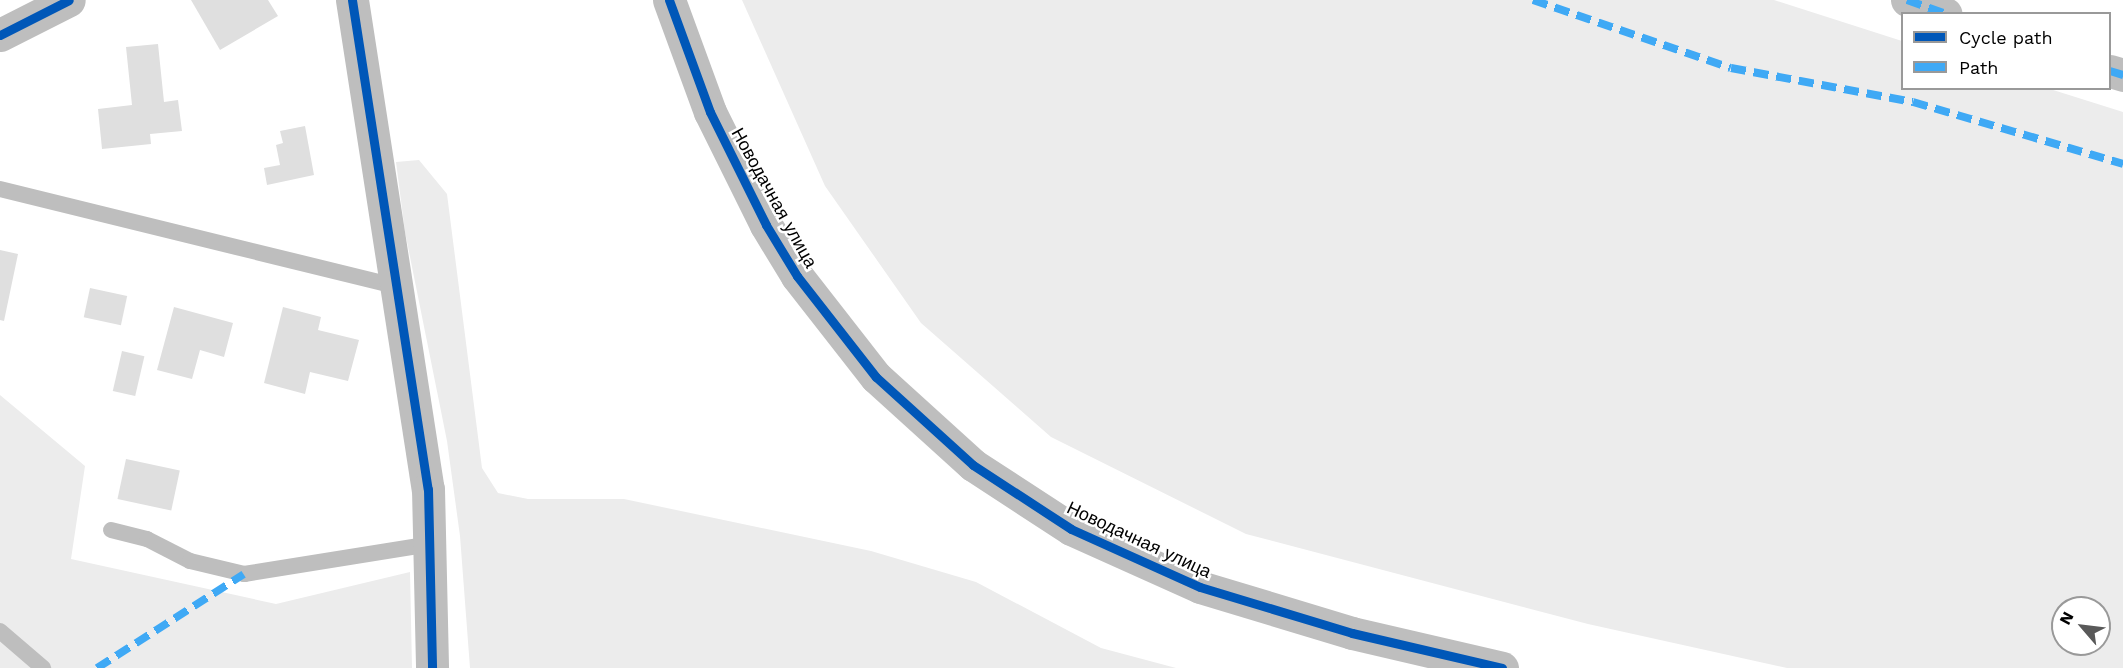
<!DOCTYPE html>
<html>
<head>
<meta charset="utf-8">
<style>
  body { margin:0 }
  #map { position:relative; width:2123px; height:668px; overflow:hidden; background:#fff; font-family:"Work Sans",sans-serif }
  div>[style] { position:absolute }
  .green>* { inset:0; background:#ececec }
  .building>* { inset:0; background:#dfdfdf; transform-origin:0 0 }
  .service>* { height:16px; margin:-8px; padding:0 8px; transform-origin:8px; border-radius:8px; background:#bebebe }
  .minor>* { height:33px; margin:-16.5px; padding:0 16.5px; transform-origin:16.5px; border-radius:16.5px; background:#bebebe }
  .tertiary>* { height:33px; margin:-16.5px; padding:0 16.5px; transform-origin:16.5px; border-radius:16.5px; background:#bebebe }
  .quiet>* { height:8px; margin-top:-4px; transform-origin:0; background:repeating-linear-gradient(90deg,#3fa9f5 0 15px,transparent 0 23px) }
  .cycleway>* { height:9px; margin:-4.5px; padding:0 4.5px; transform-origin:4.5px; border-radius:4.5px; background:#0057b8 }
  span { translate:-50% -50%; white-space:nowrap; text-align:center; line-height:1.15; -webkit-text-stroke:5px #fff; paint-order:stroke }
  .street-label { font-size:18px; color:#000 }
  .legend { position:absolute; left:1901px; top:12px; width:210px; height:78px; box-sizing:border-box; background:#fff; border:2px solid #999; margin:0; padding:8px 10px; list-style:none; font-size:18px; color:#000 }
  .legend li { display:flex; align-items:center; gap:12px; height:30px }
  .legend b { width:30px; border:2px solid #999 }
  .north { position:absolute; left:2051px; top:596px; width:60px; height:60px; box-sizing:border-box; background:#fff; border:2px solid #999; border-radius:50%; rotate:298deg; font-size:16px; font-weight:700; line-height:24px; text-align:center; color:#000 }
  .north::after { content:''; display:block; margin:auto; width:21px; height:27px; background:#595959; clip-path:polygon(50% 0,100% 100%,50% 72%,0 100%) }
</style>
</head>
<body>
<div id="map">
  <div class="green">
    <div style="clip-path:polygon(evenodd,742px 0,1774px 0,1902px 41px,1902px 88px,2050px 89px,2123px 112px,2123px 668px,1787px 668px,1588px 624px,1246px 534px,1051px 437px,921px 323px,825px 186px,742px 0,2063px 608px,2099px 608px,2099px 644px,2063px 644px,2063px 608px)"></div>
    <div style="clip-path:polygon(419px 160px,447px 194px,482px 468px,498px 493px,528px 499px,624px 499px,871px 551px,976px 582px,1101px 648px,1176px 668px,470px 668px,460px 536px,447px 441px,405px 232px,396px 162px)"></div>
    <div style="clip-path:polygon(0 395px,85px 466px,71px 559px,276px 604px,410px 572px,412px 668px,0 668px)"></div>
  </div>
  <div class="building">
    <div style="clip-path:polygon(191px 0,268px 0,278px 16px,220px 50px)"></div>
    <div style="clip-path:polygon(158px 44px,164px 102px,178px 100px,182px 131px,150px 134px,151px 144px,102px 149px,98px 109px,132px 105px,126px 47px)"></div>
    <div style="clip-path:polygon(305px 126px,314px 175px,267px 185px,264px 168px,280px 165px,276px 145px,283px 143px,280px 131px)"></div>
    <div style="clip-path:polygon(0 250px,18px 254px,4px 321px,0 320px)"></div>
    <div style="left:90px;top:288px;width:38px;height:30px;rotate:12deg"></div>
    <div style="clip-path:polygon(174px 307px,233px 323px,224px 357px,200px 350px,192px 379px,157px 370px)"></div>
    <div style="clip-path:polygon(283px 307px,321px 317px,318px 330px,359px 340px,348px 381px,310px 372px,305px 394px,264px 383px)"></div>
    <div style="left:122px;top:351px;width:23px;height:41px;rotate:13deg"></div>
    <div style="left:126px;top:459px;width:55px;height:41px;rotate:12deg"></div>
  </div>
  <div class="service">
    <div style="left:0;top:189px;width:411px;rotate:13.8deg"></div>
    <div style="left:111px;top:530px;width:37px;rotate:14deg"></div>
    <div style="left:147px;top:539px;width:48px;rotate:27.1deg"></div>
    <div style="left:190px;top:561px;width:56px;rotate:13.5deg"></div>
    <div style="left:244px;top:574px;width:190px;rotate:-9.1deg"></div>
    <div style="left:0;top:631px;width:57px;rotate:40.7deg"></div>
  </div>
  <div class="minor">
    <div style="left:352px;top:0;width:495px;rotate:81.2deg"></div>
    <div style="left:428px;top:489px;width:179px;rotate:88.7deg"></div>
    <div style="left:1907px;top:0;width:41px;rotate:19.7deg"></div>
    <div style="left:0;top:35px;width:77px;rotate:-26.9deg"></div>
    <div style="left:2110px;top:71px;width:14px;rotate:17deg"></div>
  </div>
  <div class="tertiary">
    <div style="left:669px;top:0;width:119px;rotate:69.9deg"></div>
    <div style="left:710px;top:112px;width:126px;rotate:63.6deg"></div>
    <div style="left:766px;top:225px;width:60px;rotate:58.7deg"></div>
    <div style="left:797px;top:276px;width:128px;rotate:52deg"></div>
    <div style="left:876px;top:377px;width:131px;rotate:42.2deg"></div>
    <div style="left:973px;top:465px;width:117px;rotate:33.1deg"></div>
    <div style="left:1071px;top:529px;width:141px;rotate:24.2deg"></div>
    <div style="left:1200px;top:587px;width:159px;rotate:16.8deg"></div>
    <div style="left:1352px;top:633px;width:154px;rotate:13.1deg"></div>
  </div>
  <div class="quiet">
    <div style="left:1533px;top:0;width:209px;rotate:19deg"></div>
    <div style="left:1731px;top:68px;width:185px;rotate:10.6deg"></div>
    <div style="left:1913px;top:102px;width:219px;rotate:16.4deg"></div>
    <div style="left:1907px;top:0;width:41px;rotate:19.7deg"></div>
    <div style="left:2110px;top:71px;width:14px;rotate:17deg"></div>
    <div style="left:97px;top:668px;width:174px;rotate:-32.6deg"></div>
  </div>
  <div class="cycleway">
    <div style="left:352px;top:0;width:495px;rotate:81.2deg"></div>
    <div style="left:428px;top:489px;width:179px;rotate:88.7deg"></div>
    <div style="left:669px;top:0;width:119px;rotate:69.9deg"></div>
    <div style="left:710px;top:112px;width:126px;rotate:63.6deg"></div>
    <div style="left:766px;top:225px;width:60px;rotate:58.7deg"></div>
    <div style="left:797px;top:276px;width:128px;rotate:52deg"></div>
    <div style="left:876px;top:377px;width:131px;rotate:42.2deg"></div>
    <div style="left:973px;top:465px;width:117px;rotate:33.1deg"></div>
    <div style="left:1071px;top:529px;width:141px;rotate:24.2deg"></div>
    <div style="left:1200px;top:587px;width:159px;rotate:16.8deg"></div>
    <div style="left:1352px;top:633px;width:154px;rotate:13.1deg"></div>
    <div style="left:0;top:35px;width:77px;rotate:-26.9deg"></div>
  </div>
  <div class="street-label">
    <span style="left:774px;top:198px;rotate:61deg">Новодачная улица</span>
    <span style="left:1139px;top:540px;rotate:25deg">Новодачная улица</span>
  </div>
  <ul class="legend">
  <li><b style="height:8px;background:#0057b8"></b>Cycle path</li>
  <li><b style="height:8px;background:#3fa9f5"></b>Path</li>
  </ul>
  <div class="north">N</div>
</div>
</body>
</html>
